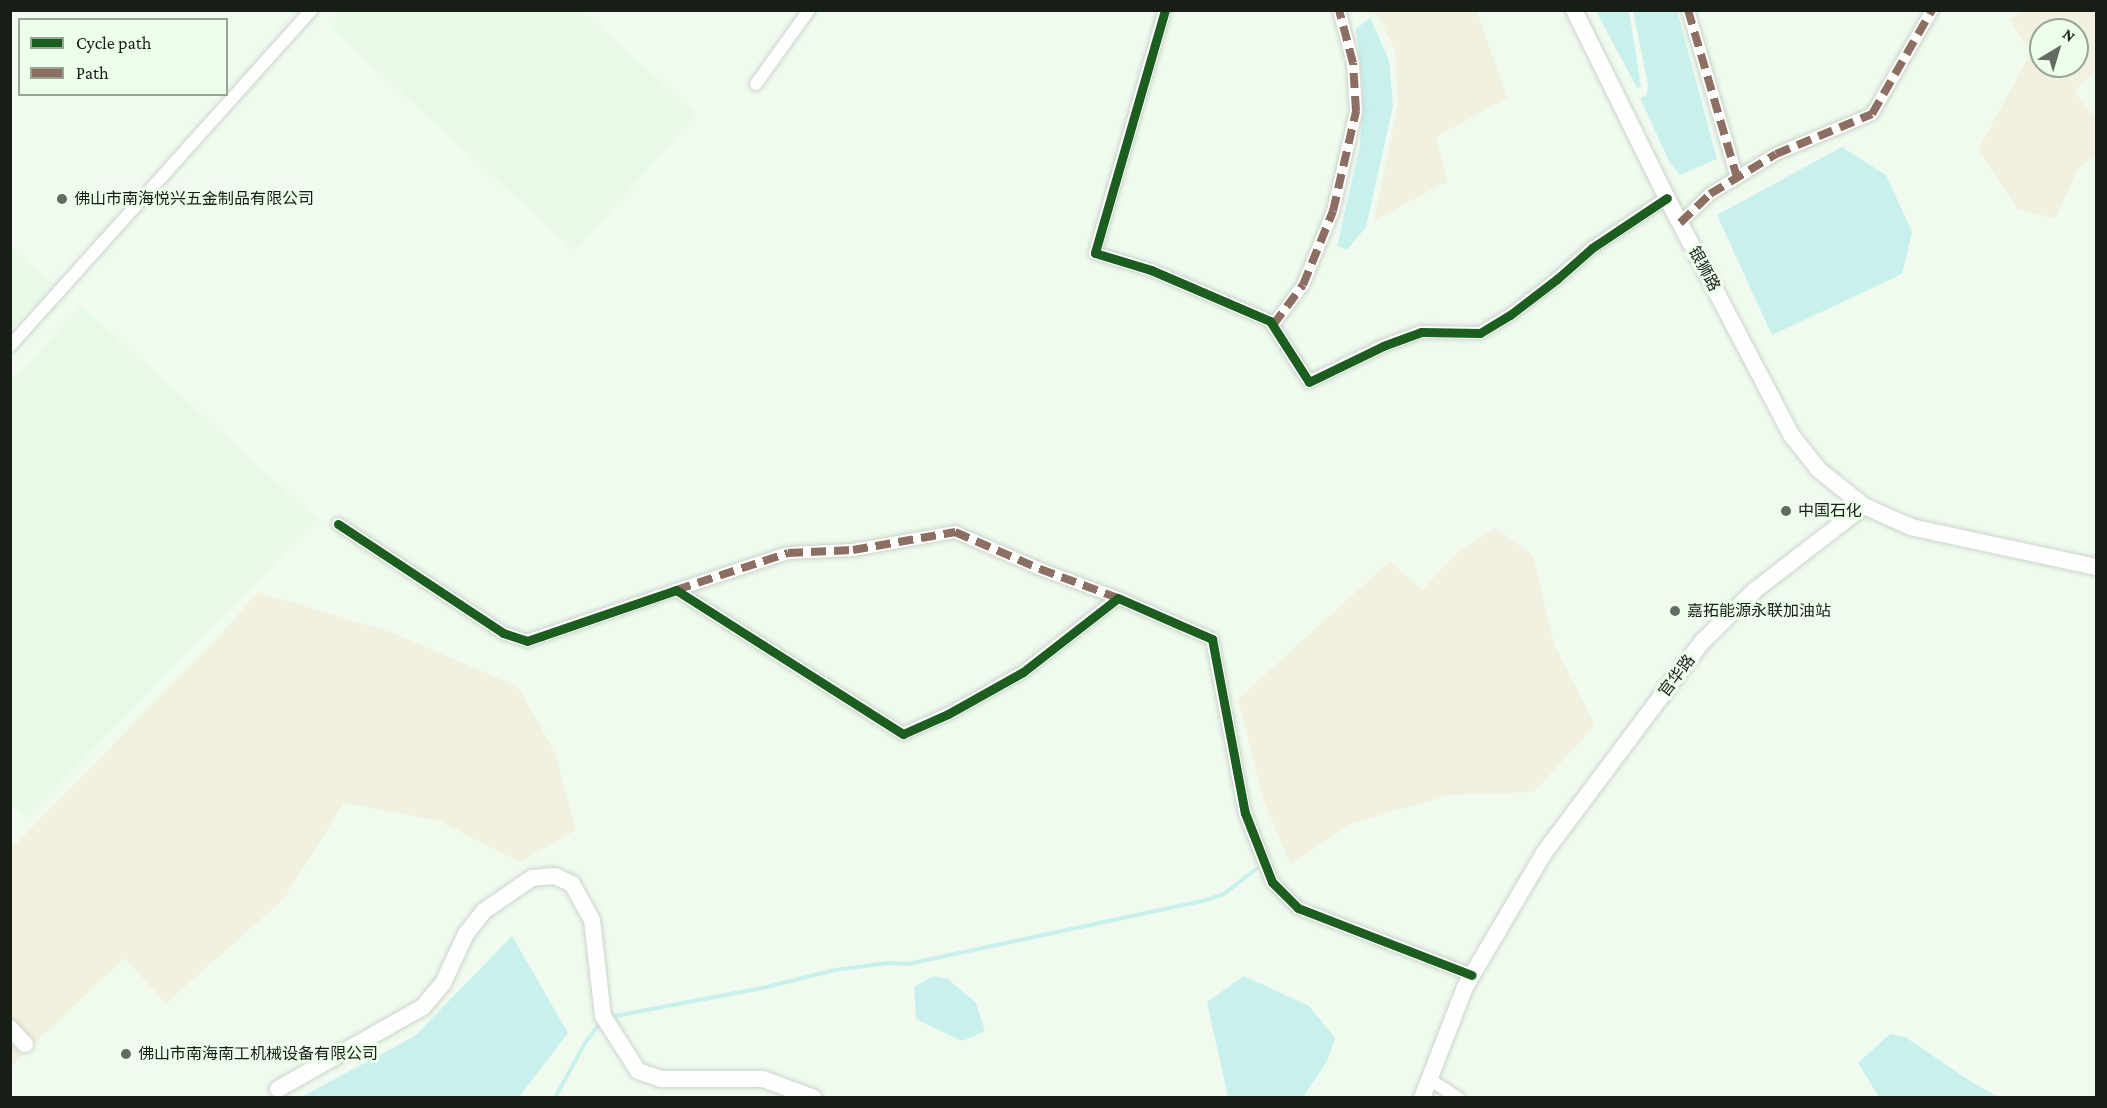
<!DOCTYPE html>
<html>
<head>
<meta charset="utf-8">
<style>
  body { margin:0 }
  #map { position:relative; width:2107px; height:1108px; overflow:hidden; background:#f0faef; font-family:"Crimson Pro","Noto Sans SC",serif }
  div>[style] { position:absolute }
  .built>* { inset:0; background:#e6fae5 }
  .green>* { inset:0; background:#f2f0de }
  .water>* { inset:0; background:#c8f0ed }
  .stream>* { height:4px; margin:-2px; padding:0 2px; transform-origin:2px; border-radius:2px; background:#c8f0ed }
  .roads { filter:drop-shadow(0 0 2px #cbd4ca) drop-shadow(0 0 2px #cbd4ca) }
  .street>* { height:12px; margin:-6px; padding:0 6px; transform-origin:6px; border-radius:6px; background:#fdfefd }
  .secondary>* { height:16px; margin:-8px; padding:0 8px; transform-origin:8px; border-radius:8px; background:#fdfefd }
  .quiet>* { height:8px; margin-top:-4px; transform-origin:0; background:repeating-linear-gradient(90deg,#8d6e63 0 15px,transparent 0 23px) }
  .cycleway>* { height:9px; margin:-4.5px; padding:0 4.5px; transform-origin:4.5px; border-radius:4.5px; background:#1b5e20 }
  .dots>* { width:16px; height:16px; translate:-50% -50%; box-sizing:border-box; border:3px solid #edfeeb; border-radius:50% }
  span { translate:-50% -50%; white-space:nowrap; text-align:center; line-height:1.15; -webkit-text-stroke:6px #edfeeb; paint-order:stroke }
  .poi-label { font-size:16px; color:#171e16 }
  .left { translate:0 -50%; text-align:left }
  .street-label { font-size:16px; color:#171e16 }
  .frame { position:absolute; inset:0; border:12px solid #171e16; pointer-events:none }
  .legend { position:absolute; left:18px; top:18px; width:210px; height:78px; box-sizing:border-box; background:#edfeeb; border:2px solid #97a496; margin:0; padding:8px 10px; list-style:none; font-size:18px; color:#171e16 }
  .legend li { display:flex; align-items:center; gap:12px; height:30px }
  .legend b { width:30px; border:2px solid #97a496 }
  .north { position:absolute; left:2029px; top:18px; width:60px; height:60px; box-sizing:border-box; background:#edfeeb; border:2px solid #97a496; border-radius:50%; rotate:38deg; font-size:16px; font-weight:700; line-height:24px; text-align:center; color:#171e16 }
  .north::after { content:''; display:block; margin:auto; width:21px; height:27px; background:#636b62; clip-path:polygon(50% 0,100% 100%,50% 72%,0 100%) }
</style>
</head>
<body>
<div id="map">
  <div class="built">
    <div style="clip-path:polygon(344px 11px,582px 11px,696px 114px,575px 251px,330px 27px)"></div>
    <div style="clip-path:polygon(11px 248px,52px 284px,11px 329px)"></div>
    <div style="clip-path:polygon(81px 306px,317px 519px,26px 818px,10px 802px,11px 383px)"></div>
  </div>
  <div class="green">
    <div style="clip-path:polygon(1361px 11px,1477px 11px,1507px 98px,1436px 137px,1447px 181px,1374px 221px,1398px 105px,1395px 51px,1379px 16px)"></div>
    <div style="clip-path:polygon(evenodd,2023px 11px,2094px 10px,2096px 13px,2096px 70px,2074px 92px,2096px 118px,2096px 156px,2078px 169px,2055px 219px,2018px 209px,1978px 150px,2031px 53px,2010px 20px,2023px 11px,2041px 30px,2077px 30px,2077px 66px,2041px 66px,2041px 30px)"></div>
    <div style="clip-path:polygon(1496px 528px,1533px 556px,1554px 644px,1595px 725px,1534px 792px,1450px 795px,1353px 823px,1290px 864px,1264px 802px,1238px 699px,1390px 561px,1422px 590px,1457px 553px)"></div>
    <div style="clip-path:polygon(257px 592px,391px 632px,518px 687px,555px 753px,576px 830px,520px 862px,440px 821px,344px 803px,283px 900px,166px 1003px,124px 958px,11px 1066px,11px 849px,225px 630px)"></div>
  </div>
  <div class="water">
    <div style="clip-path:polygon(1596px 11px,1629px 11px,1641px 87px,1637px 88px)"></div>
    <div style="clip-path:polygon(1633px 11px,1677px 11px,1717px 159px,1680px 175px,1670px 163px,1640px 98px,1647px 95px,1648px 84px)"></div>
    <div style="clip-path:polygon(1370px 18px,1389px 60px,1393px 106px,1366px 227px,1347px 250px,1337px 246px,1360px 146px,1363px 91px,1356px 29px)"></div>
    <div style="clip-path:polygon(1842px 147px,1886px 175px,1912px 232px,1902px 274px,1772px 335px,1717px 215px)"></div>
    <div style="clip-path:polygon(512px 936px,568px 1033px,519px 1097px,301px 1097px,415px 1036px)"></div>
    <div style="clip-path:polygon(934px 976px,948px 979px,976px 1003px,985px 1031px,962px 1041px,916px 1019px,914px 987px)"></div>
    <div style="clip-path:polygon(1244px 976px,1309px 1006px,1335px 1038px,1327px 1061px,1303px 1097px,1228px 1097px,1207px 1002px)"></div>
    <div style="clip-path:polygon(1890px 1034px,1905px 1037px,1973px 1083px,1999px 1097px,1879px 1097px,1858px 1063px)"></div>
  </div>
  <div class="stream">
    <div style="left:610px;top:1017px;width:160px;rotate:-10.8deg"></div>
    <div style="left:767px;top:987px;width:70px;rotate:-14deg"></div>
    <div style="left:835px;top:970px;width:53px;rotate:-7.5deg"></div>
    <div style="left:888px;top:963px;width:20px;rotate:3deg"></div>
    <div style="left:908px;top:964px;width:302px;rotate:-12.1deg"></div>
    <div style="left:1203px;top:901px;width:22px;rotate:-18deg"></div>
    <div style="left:1224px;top:894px;width:41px;rotate:-38deg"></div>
    <div style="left:555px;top:1098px;width:63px;rotate:-61.4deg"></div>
    <div style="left:585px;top:1043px;width:26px;rotate:-53deg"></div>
  </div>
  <div class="roads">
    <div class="street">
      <div style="left:1165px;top:10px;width:253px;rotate:106.1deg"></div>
      <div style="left:1095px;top:253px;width:59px;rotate:16.9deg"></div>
      <div style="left:1151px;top:270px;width:129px;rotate:23.2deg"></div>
      <div style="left:1270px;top:321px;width:72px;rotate:57.4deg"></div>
      <div style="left:1309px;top:382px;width:82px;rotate:-25.9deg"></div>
      <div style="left:1383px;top:346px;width:40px;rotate:-20.2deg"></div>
      <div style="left:1421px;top:332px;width:59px;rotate:1deg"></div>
      <div style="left:1480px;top:333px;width:35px;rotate:-31deg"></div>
      <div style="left:1510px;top:315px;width:59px;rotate:-37.5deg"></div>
      <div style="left:1557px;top:279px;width:47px;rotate:-41.5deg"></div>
      <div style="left:1592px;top:248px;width:90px;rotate:-33.7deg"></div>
      <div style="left:1688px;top:10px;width:175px;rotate:73.7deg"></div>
      <div style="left:756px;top:84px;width:91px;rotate:-54.4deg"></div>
      <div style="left:1680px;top:223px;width:42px;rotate:-44deg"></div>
      <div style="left:1710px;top:194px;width:77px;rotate:-31.2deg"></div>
      <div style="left:1776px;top:154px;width:104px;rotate:-22.6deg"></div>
      <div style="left:1872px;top:114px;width:120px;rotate:-60deg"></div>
      <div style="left:1273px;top:325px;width:50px;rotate:-53.1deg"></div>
      <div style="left:1303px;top:285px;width:80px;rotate:-67.9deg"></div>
      <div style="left:1333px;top:211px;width:103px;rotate:-77deg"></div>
      <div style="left:1356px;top:111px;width:48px;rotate:-93.6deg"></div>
      <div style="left:1353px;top:63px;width:55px;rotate:-104.8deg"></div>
      <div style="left:10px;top:346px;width:452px;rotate:-48.1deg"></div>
      <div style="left:338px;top:524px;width:198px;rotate:33.4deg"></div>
      <div style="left:503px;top:633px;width:25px;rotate:18deg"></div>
      <div style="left:527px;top:641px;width:157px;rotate:-18.9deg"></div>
      <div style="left:676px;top:590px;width:269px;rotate:32.4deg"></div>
      <div style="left:903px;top:734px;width:49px;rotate:-24deg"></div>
      <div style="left:948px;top:714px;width:86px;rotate:-29.2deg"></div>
      <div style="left:1023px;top:672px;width:120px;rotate:-37.9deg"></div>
      <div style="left:1118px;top:598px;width:103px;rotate:23.6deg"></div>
      <div style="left:1212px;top:639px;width:177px;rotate:79.3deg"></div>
      <div style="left:1245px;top:813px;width:74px;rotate:68.6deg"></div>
      <div style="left:1272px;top:882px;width:37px;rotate:45deg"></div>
      <div style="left:1298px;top:908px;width:186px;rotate:21.1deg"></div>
      <div style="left:676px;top:590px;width:118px;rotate:-18.3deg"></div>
      <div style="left:788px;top:553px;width:65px;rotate:-2.6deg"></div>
      <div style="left:853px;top:550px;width:104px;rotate:-10deg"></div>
      <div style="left:955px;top:532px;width:93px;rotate:23.5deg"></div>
      <div style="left:1040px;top:569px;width:83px;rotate:20.4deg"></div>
      <div style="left:1429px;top:1079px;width:35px;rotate:33deg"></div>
    </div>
    <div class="secondary">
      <div style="left:1574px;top:10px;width:214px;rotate:63.7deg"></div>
      <div style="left:1669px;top:202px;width:264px;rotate:62.3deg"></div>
      <div style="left:1792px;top:436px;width:43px;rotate:51.5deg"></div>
      <div style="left:1819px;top:470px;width:58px;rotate:38.7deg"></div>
      <div style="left:1864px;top:506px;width:51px;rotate:24.1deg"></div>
      <div style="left:1911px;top:527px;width:189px;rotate:12.2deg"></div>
      <div style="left:10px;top:1028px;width:22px;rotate:47deg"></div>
      <div style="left:278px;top:1089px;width:167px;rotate:-29.5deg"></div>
      <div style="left:423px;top:1007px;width:31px;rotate:-50deg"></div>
      <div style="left:443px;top:983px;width:54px;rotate:-64.9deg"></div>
      <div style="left:466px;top:934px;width:29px;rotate:-52deg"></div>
      <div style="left:484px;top:911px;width:58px;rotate:-34.5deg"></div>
      <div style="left:532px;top:878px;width:23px;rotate:-5deg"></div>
      <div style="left:555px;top:876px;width:19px;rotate:25deg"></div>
      <div style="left:572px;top:884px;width:41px;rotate:60.9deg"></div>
      <div style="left:592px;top:920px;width:97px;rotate:83.5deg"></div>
      <div style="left:603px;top:1016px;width:65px;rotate:57.5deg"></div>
      <div style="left:638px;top:1071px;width:24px;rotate:19deg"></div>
      <div style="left:661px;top:1079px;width:102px"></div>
      <div style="left:763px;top:1079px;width:54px;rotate:20.4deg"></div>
      <div style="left:1422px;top:1098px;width:119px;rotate:-68.8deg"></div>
      <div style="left:1465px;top:987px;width:156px;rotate:-59.5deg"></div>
      <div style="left:1544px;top:853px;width:264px;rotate:-53.2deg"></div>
      <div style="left:1702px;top:642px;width:73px;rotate:-44.4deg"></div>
      <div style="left:1754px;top:591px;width:139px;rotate:-37.7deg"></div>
    </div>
  </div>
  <div class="quiet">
    <div style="left:1688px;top:10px;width:175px;rotate:73.7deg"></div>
    <div style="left:1680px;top:223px;width:42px;rotate:-44deg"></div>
    <div style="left:1710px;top:194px;width:77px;rotate:-31.2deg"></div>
    <div style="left:1776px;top:154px;width:104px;rotate:-22.6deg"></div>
    <div style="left:1872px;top:114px;width:120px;rotate:-60deg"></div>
    <div style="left:1273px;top:325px;width:50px;rotate:-53.1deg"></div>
    <div style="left:1303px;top:285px;width:80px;rotate:-67.9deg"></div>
    <div style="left:1333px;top:211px;width:103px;rotate:-77deg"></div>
    <div style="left:1356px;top:111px;width:48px;rotate:-93.6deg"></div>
    <div style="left:1353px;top:63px;width:55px;rotate:-104.8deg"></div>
    <div style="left:676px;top:590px;width:118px;rotate:-18.3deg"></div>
    <div style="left:788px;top:553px;width:65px;rotate:-2.6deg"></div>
    <div style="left:853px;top:550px;width:104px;rotate:-10deg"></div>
    <div style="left:955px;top:532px;width:93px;rotate:23.5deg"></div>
    <div style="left:1040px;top:569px;width:83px;rotate:20.4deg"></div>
  </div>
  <div class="cycleway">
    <div style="left:1165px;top:10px;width:253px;rotate:106.1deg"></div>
    <div style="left:1095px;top:253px;width:59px;rotate:16.9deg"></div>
    <div style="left:1151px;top:270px;width:129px;rotate:23.2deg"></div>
    <div style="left:1270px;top:321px;width:72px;rotate:57.4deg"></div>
    <div style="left:1309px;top:382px;width:82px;rotate:-25.9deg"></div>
    <div style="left:1383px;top:346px;width:40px;rotate:-20.2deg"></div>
    <div style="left:1421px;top:332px;width:59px;rotate:1deg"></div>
    <div style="left:1480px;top:333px;width:35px;rotate:-31deg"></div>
    <div style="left:1510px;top:315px;width:59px;rotate:-37.5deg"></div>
    <div style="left:1557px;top:279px;width:47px;rotate:-41.5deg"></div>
    <div style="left:1592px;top:248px;width:90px;rotate:-33.7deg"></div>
    <div style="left:338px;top:524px;width:198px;rotate:33.4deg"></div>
    <div style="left:503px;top:633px;width:25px;rotate:18deg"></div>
    <div style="left:527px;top:641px;width:157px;rotate:-18.9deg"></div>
    <div style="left:676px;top:590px;width:269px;rotate:32.4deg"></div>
    <div style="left:903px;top:734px;width:49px;rotate:-24deg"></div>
    <div style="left:948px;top:714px;width:86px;rotate:-29.2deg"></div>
    <div style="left:1023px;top:672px;width:120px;rotate:-37.9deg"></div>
    <div style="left:1118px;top:598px;width:103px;rotate:23.6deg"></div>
    <div style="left:1212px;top:639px;width:177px;rotate:79.3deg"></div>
    <div style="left:1245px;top:813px;width:74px;rotate:68.6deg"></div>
    <div style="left:1272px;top:882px;width:37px;rotate:45deg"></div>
    <div style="left:1298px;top:908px;width:186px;rotate:21.1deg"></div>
  </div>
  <div class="dots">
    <div style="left:62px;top:199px;background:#636b62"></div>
    <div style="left:1786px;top:511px;background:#636b62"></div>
    <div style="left:1675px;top:611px;background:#636b62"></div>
    <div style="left:126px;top:1054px;background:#636b62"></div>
  </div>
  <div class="poi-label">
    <span class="left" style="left:74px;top:199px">佛山市南海悦兴五金制品有限公司</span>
    <span class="left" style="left:1798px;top:511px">中国石化</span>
    <span class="left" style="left:1687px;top:611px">嘉拓能源永联加油站</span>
    <span class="left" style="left:138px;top:1054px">佛山市南海南工机械设备有限公司</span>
  </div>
  <div class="street-label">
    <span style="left:1704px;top:269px;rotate:62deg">银狮路</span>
    <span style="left:1677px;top:676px;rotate:-53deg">官华路</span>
  </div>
  <div class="frame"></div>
  <ul class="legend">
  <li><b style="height:8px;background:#1b5e20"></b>Cycle path</li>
  <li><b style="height:8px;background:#8d6e63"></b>Path</li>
  </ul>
  <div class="north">N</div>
</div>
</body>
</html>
